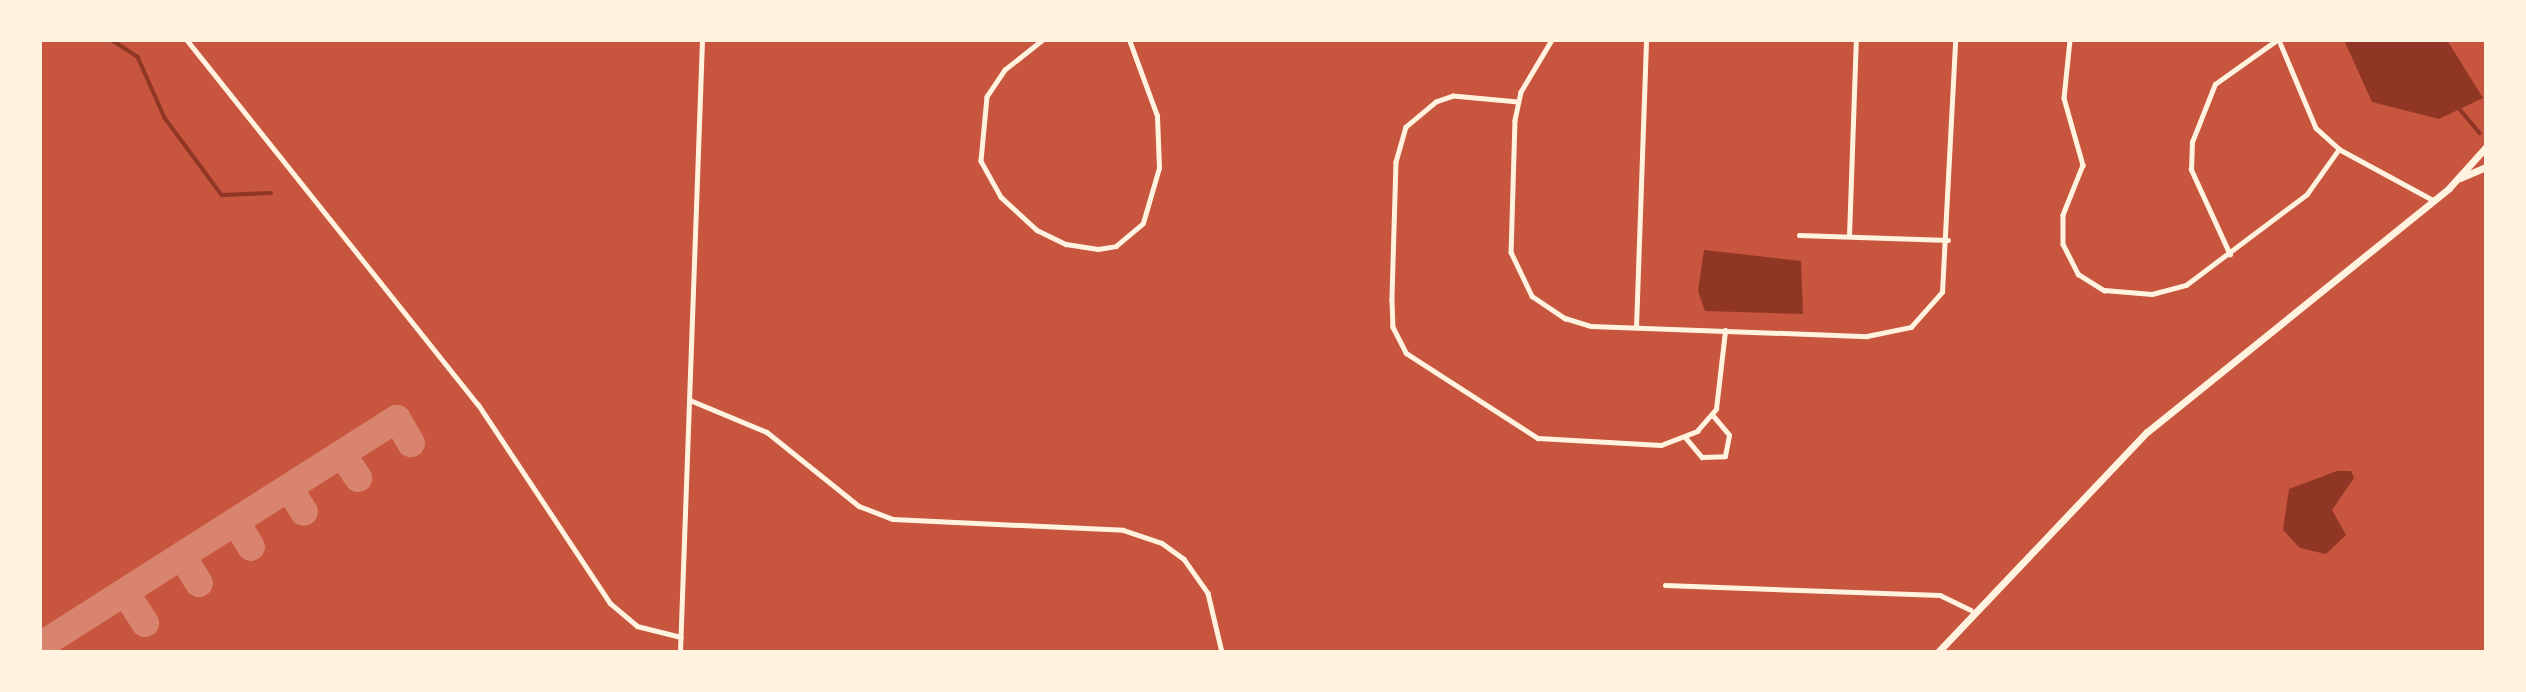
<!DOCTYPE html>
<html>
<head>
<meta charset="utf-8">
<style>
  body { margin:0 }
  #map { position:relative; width:2526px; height:692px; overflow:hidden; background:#c8553d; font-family:Helvetica,sans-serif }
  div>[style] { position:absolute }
  .water>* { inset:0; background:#8f3625 }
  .stream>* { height:3.5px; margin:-1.75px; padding:0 1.75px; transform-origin:1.75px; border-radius:1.75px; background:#8f3625 }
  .taxiway>* { height:28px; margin:-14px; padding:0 14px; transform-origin:14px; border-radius:14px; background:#d8846e }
  .minor>* { height:4.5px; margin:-2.25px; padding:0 2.25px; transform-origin:2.25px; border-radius:2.25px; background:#fff3e0 }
  .primary>* { height:7px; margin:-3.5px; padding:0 3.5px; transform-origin:3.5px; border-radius:3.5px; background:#fff3e0 }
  span { translate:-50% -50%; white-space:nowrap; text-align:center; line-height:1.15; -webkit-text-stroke:5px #fff3e0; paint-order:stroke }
  .frame { position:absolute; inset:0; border:42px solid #fff3e0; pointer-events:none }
</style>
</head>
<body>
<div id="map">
  <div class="water">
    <div style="clip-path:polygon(2344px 40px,2447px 40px,2483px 98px,2439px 119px,2372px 102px)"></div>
    <div style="clip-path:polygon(1704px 250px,1801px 261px,1803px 314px,1705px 311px,1698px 291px)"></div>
    <div style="clip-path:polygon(2337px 471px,2351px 471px,2354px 478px,2332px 510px,2346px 535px,2326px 554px,2300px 548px,2283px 530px,2289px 489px)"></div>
  </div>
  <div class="stream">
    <div style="left:112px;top:40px;width:31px;rotate:33deg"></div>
    <div style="left:138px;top:57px;width:67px;rotate:66.1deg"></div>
    <div style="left:165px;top:118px;width:96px;rotate:53.5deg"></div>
    <div style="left:222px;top:195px;width:49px;rotate:-2.3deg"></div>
    <div style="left:2458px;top:107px;width:34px;rotate:50deg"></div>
  </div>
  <div class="taxiway">
    <div style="left:342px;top:454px;width:29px;rotate:56deg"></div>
    <div style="left:289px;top:488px;width:28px;rotate:58deg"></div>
    <div style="left:236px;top:522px;width:29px;rotate:59deg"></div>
    <div style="left:182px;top:556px;width:32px;rotate:58deg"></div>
    <div style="left:125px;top:592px;width:37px;rotate:57deg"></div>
    <div style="left:40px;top:646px;width:423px;rotate:-32.5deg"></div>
    <div style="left:397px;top:419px;width:28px;rotate:60deg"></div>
  </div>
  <div class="minor">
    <div style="left:187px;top:40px;width:466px;rotate:51.4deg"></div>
    <div style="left:478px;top:404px;width:239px;rotate:56.4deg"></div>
    <div style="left:610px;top:603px;width:35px;rotate:40deg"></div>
    <div style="left:637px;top:626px;width:45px;rotate:14deg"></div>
    <div style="left:1043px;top:40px;width:48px;rotate:141.7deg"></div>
    <div style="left:1005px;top:70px;width:32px;rotate:124deg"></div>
    <div style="left:987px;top:97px;width:64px;rotate:95.4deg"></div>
    <div style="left:981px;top:161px;width:41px;rotate:60.9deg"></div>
    <div style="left:1001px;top:197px;width:49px;rotate:42.5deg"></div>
    <div style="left:1037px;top:230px;width:32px;rotate:26deg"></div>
    <div style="left:1066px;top:244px;width:32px;rotate:9deg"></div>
    <div style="left:1098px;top:249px;width:18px;rotate:-9deg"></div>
    <div style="left:1116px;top:246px;width:35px;rotate:-40deg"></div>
    <div style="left:1143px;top:223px;width:57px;rotate:-73.8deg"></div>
    <div style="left:1159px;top:168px;width:52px;rotate:-92.2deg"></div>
    <div style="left:1157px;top:116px;width:81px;rotate:-110.2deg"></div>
    <div style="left:1552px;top:40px;width:61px;rotate:120.8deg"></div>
    <div style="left:1521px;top:92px;width:29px;rotate:102deg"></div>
    <div style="left:1515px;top:120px;width:132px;rotate:91.7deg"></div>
    <div style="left:1511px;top:252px;width:49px;rotate:64.5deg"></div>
    <div style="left:1532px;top:296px;width:40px;rotate:34deg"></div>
    <div style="left:1565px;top:318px;width:27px;rotate:17deg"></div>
    <div style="left:1591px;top:326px;width:276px;rotate:2.1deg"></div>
    <div style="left:1867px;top:336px;width:45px;rotate:-11.6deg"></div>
    <div style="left:1911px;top:327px;width:47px;rotate:-48.5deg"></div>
    <div style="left:1942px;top:292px;width:252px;rotate:-87deg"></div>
    <div style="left:2070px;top:40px;width:58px;rotate:95.9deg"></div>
    <div style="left:2064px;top:98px;width:70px;rotate:74.2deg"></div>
    <div style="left:2083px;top:165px;width:54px;rotate:111.8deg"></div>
    <div style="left:2063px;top:215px;width:29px;rotate:90deg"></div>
    <div style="left:2063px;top:244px;width:34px;rotate:63deg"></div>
    <div style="left:2078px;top:274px;width:31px;rotate:32deg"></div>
    <div style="left:2104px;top:290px;width:48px;rotate:4.8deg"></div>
    <div style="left:2152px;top:294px;width:35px;rotate:-15deg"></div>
    <div style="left:2186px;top:285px;width:151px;rotate:-36.9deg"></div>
    <div style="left:2307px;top:194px;width:55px;rotate:-54.6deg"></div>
    <div style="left:2279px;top:40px;width:95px;rotate:67.2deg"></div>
    <div style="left:2316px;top:128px;width:31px;rotate:42deg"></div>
    <div style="left:2339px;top:149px;width:107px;rotate:28.5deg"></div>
    <div style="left:1518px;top:102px;width:65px;rotate:-174.7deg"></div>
    <div style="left:1453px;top:96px;width:18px;rotate:161deg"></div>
    <div style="left:1436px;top:102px;width:39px;rotate:140deg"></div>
    <div style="left:1406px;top:127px;width:36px;rotate:106deg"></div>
    <div style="left:1396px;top:162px;width:138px;rotate:91.7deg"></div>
    <div style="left:1392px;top:300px;width:27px;rotate:88deg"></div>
    <div style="left:1393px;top:327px;width:29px;rotate:63deg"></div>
    <div style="left:1406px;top:353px;width:157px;rotate:32.8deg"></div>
    <div style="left:1538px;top:438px;width:123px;rotate:3.3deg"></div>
    <div style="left:1661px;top:445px;width:39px;rotate:-21deg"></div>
    <div style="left:1697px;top:431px;width:29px;rotate:-49deg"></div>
    <div style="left:1716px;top:409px;width:79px;rotate:-83.4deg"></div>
    <div style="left:1799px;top:235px;width:149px;rotate:1.9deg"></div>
    <div style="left:1849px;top:236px;width:196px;rotate:-88deg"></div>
    <div style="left:2230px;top:255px;width:94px;rotate:-114.6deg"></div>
    <div style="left:2191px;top:170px;width:28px;rotate:-88deg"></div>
    <div style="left:2192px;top:142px;width:62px;rotate:-68.4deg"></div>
    <div style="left:2215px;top:84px;width:76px;rotate:-35.4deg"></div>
    <div style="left:1636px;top:328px;width:288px;rotate:-88deg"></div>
    <div style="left:690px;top:400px;width:83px;rotate:22.6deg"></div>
    <div style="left:767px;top:432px;width:118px;rotate:38.8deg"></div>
    <div style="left:859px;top:506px;width:36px;rotate:21deg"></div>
    <div style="left:893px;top:519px;width:230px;rotate:2.7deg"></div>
    <div style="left:1123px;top:530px;width:41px;rotate:18.4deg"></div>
    <div style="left:1162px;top:543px;width:27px;rotate:36deg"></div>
    <div style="left:1184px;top:559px;width:42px;rotate:54.8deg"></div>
    <div style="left:1208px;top:593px;width:61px;rotate:76.7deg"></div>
    <div style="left:1686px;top:438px;width:25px;rotate:50deg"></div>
    <div style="left:1702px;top:457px;width:23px;rotate:-2deg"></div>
    <div style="left:1725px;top:456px;width:21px;rotate:-79deg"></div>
    <div style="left:1729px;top:435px;width:26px;rotate:-130deg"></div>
    <div style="left:1665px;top:585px;width:275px;rotate:2.1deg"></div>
    <div style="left:1940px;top:595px;width:34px;rotate:26deg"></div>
    <div style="left:680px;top:652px;width:612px;rotate:-87.94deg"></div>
  </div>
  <div class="primary">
    <div style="left:2460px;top:178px;width:28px;rotate:-23deg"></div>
    <div style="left:1938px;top:652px;width:303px;rotate:-46.5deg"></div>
    <div style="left:2147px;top:432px;width:388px;rotate:-38.9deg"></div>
    <div style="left:2449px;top:188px;width:55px;rotate:-47.9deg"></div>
  </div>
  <div class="frame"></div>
</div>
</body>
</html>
